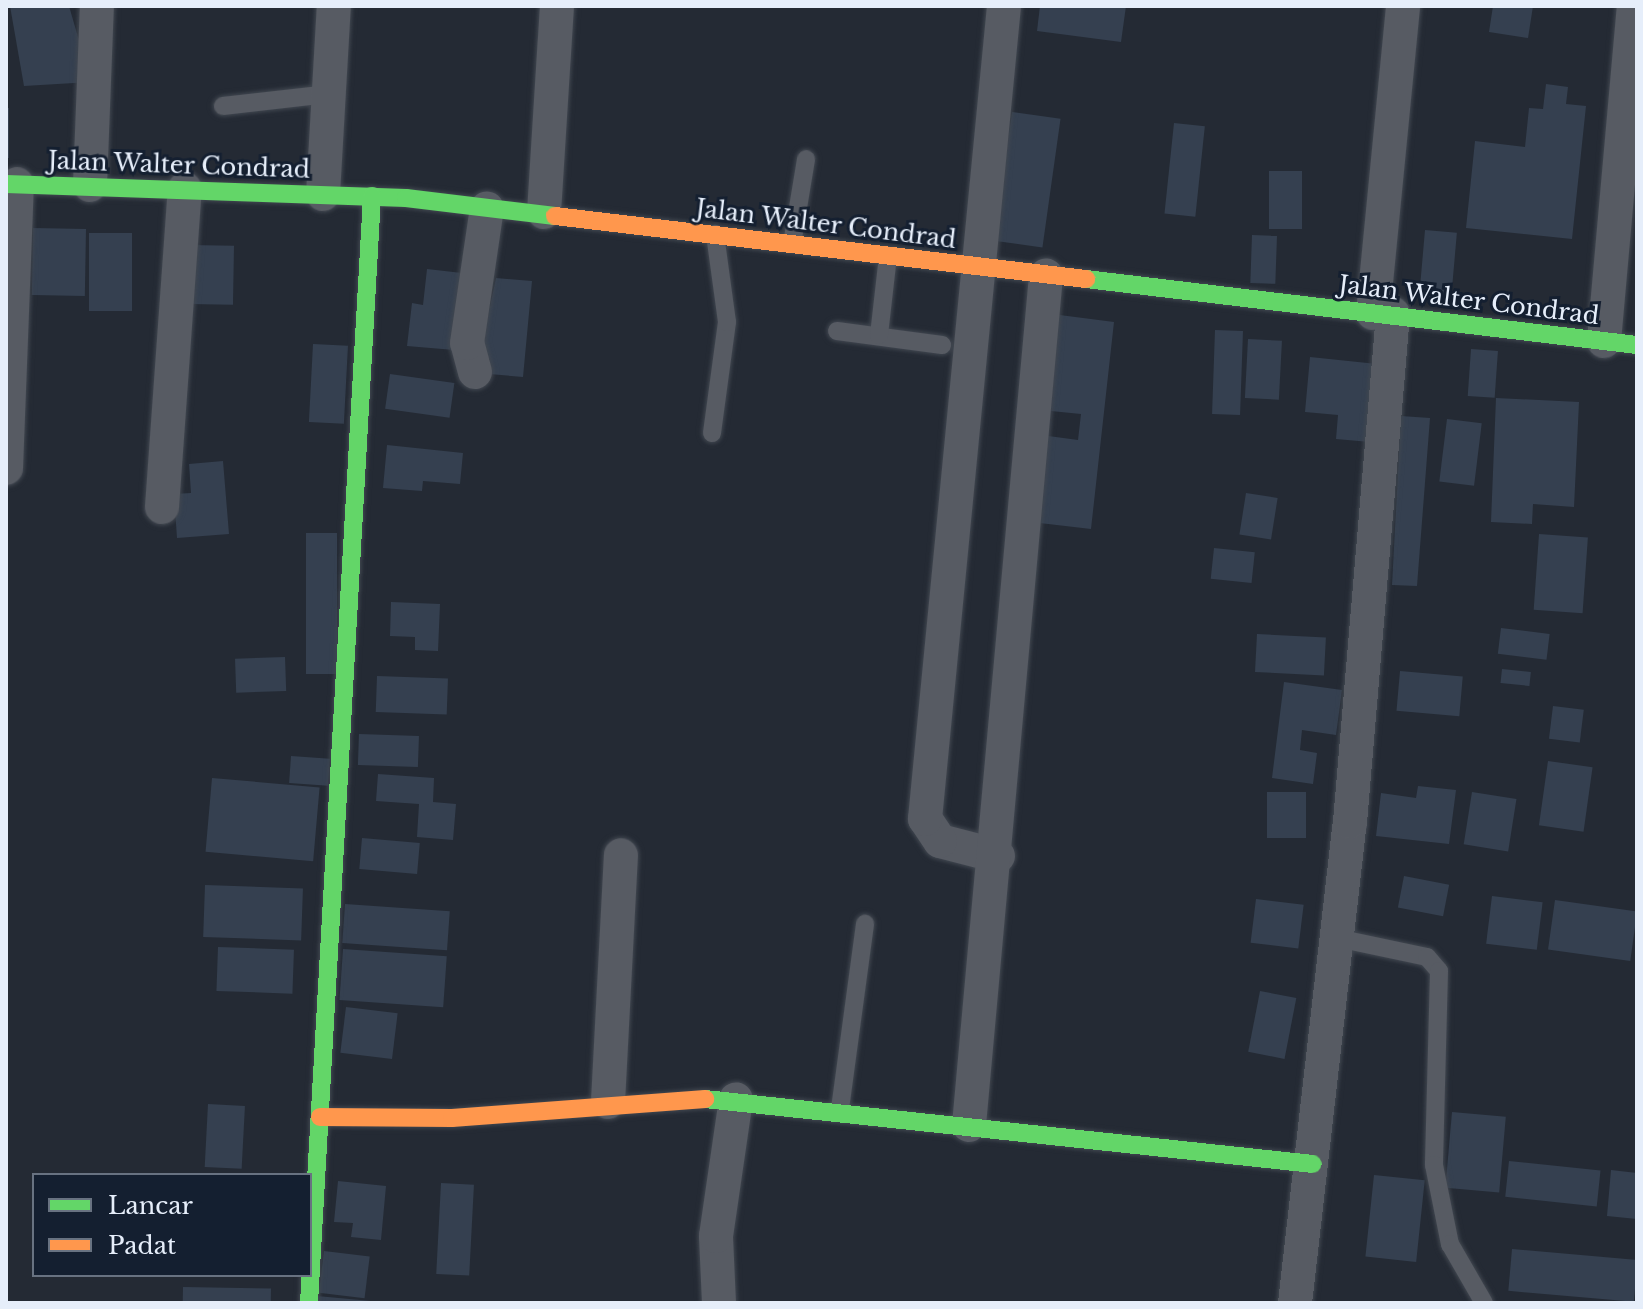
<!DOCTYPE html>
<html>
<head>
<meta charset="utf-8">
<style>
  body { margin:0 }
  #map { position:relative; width:1643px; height:1309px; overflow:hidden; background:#242a34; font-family:"Libre Baskerville",serif }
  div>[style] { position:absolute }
  .building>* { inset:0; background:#354050; transform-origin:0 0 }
  .roads { filter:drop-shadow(0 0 2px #414750) drop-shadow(0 0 2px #414750) }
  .lane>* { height:18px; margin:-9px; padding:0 9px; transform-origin:9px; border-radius:9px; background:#575b63 }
  .street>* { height:34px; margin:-17px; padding:0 17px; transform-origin:17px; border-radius:17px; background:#575b63 }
  .fast>* { height:18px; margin:-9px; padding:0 9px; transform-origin:9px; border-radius:9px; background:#63d668 }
  .slow>* { height:18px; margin:-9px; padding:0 9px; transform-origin:9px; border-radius:9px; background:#ff974d }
  span { translate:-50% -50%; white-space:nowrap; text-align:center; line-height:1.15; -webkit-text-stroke:6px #141f30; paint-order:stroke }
  .street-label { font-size:24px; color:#e6eefa }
  .frame { position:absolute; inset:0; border:8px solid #e6eefa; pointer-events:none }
  .legend { position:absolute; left:32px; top:1173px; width:280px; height:104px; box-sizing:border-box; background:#141f30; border:2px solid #687281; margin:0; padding:10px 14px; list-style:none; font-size:24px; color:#e6eefa }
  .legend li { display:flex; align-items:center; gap:16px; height:40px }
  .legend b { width:40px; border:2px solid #687281 }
</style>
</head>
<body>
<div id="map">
  <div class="building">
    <div style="clip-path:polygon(10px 6px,69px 6px,91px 82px,24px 86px)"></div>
    <div style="clip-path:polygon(1040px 6px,1126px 6px,1121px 42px,1037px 31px)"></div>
    <div style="clip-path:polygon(1493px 6px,1533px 6px,1528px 38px,1489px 32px)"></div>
    <div style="clip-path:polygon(1546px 84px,1568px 87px,1566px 104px,1586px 106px,1572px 239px,1466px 228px,1475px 141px,1525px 147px,1529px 108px,1543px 109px)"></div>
    <div style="left:6px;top:108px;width:3px;height:50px"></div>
    <div style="left:1012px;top:112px;width:49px;height:130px;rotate:8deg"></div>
    <div style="left:1174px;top:123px;width:31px;height:91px;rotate:6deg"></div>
    <div style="left:1269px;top:171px;width:33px;height:58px"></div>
    <div style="left:33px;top:228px;width:53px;height:67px;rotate:1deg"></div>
    <div style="left:1425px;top:230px;width:32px;height:67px;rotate:5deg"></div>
    <div style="left:89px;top:233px;width:43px;height:78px"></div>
    <div style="left:1252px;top:235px;width:25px;height:48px;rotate:2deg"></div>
    <div style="left:189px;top:245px;width:45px;height:59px;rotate:1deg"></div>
    <div style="clip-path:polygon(427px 269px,462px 273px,454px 350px,407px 346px,412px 303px,423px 305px)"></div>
    <div style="clip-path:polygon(496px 278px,532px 281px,523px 377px,489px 374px,490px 359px,479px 358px)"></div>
    <div style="clip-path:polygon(1052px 314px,1114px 322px,1091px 529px,1031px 522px,1041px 435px,1078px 440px,1081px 414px,1041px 410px)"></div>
    <div style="left:1215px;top:330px;width:28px;height:84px;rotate:2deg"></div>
    <div style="left:1248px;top:339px;width:34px;height:59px;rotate:3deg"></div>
    <div style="left:313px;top:344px;width:35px;height:78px;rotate:3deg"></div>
    <div style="left:1471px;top:349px;width:27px;height:47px;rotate:4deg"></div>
    <div style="clip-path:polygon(1310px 357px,1377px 364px,1370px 442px,1336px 439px,1338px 415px,1305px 412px)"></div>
    <div style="left:390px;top:374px;width:65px;height:35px;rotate:8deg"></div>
    <div style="clip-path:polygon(1496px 398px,1579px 402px,1574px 507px,1533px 504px,1532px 524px,1491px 522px)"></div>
    <div style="clip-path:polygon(1401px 416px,1430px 418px,1417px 586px,1392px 585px)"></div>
    <div style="left:1447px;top:419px;width:35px;height:63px;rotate:7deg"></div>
    <div style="clip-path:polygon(387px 445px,463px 453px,460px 484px,423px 481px,422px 491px,383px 488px)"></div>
    <div style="clip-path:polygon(223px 461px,229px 534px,177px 538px,174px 494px,191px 493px,189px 464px)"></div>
    <div style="left:1246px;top:493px;width:32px;height:42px;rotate:9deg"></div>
    <div style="left:306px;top:533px;width:31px;height:141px"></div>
    <div style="left:1539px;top:534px;width:49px;height:76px;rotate:4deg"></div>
    <div style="left:1214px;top:548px;width:41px;height:31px;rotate:6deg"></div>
    <div style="clip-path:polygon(391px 602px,440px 604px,438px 651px,415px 650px,415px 637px,390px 636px)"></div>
    <div style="left:1501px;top:628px;width:49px;height:26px;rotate:7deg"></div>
    <div style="left:1257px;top:634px;width:69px;height:38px;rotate:3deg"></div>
    <div style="left:285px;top:657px;width:34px;height:50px;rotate:88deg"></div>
    <div style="left:1502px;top:669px;width:29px;height:14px;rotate:6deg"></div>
    <div style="left:1400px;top:671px;width:63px;height:40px;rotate:5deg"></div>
    <div style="left:377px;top:676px;width:71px;height:36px;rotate:2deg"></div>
    <div style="clip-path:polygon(1284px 682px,1342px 690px,1336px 735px,1302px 730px,1300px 750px,1317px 753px,1313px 784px,1272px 778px)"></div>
    <div style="left:1553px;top:706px;width:31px;height:33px;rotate:7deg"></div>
    <div style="left:359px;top:734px;width:60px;height:31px;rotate:2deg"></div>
    <div style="left:291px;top:756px;width:39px;height:27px;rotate:4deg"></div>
    <div style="left:1548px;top:761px;width:45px;height:65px;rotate:8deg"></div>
    <div style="clip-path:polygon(378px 774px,434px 778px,433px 802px,456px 804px,453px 840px,417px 837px,419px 804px,376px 801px)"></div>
    <div style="left:212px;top:778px;width:108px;height:74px;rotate:5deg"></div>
    <div style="clip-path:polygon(1418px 786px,1456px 790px,1449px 844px,1376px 836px,1381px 793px,1416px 798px)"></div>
    <div style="left:1267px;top:792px;width:39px;height:46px"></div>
    <div style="left:1472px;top:792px;width:45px;height:53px;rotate:9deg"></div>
    <div style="left:362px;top:838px;width:58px;height:31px;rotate:5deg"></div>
    <div style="left:1404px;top:876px;width:46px;height:32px;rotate:11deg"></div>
    <div style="left:205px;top:885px;width:98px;height:52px;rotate:2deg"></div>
    <div style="left:1492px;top:896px;width:51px;height:48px;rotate:7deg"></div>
    <div style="left:1256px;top:899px;width:48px;height:44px;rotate:7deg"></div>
    <div style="left:1555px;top:900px;width:83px;height:50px;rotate:8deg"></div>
    <div style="left:345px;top:904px;width:105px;height:39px;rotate:4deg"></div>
    <div style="left:218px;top:947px;width:76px;height:44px;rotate:2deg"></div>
    <div style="left:343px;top:949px;width:104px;height:51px;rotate:4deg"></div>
    <div style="left:1260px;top:991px;width:37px;height:62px;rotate:11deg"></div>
    <div style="left:346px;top:1007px;width:52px;height:46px;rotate:7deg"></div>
    <div style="left:208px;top:1104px;width:37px;height:63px;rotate:3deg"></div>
    <div style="left:1452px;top:1112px;width:54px;height:76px;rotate:5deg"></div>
    <div style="left:1509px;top:1161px;width:92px;height:36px;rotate:6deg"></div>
    <div style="clip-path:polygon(1611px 1170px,1637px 1173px,1637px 1219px,1607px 1216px)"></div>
    <div style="left:1374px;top:1175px;width:51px;height:82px;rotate:6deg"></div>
    <div style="clip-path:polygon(338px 1181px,386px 1186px,381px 1240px,351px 1237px,353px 1223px,334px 1222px)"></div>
    <div style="left:441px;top:1183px;width:33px;height:91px;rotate:3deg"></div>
    <div style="left:1512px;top:1249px;width:126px;height:42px;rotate:5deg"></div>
    <div style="left:324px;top:1251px;width:46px;height:42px;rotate:7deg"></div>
    <div style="left:183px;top:1287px;width:88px;height:16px;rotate:1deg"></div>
    <div style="clip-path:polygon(317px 1296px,371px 1301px,371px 1303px,316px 1303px)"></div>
  </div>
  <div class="roads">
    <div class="lane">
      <div style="left:223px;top:106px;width:107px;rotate:-6.5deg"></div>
      <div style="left:792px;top:244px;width:86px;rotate:-80.6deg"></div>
      <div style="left:837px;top:331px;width:106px;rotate:7.6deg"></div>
      <div style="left:879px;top:335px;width:80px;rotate:-83.5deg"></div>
      <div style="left:712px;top:433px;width:112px;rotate:-82.3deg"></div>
      <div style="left:727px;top:322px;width:89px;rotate:-97.8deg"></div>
      <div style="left:1337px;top:938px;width:92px;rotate:11.9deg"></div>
      <div style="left:1427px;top:957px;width:18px;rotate:49deg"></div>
      <div style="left:1439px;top:971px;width:194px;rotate:91.5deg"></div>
      <div style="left:1434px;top:1165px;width:81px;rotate:78.6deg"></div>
      <div style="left:1450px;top:1244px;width:68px;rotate:60deg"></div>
      <div style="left:840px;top:1109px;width:187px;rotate:-82.3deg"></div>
    </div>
    <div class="street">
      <div style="left:90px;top:185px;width:179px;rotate:-87.8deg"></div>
      <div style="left:323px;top:194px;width:188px;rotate:-86.7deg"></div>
      <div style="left:544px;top:212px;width:206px;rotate:-86.4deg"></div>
      <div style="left:1373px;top:313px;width:308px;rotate:-84.4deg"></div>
      <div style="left:1604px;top:341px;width:336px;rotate:-84.9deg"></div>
      <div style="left:475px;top:372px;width:30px;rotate:-105deg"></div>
      <div style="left:467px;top:343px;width:136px;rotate:-81.6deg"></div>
      <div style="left:6px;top:468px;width:284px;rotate:-87.8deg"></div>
      <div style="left:162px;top:507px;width:319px;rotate:-85.9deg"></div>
      <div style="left:998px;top:856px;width:60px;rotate:-165.5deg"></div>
      <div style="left:940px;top:841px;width:27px;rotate:-124deg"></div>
      <div style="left:925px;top:819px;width:817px;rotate:-84.45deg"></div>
      <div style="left:608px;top:1102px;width:247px;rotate:-87deg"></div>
      <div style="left:969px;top:1125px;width:853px;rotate:-84.82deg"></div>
      <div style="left:719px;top:1303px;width:67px;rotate:-92.6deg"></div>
      <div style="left:716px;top:1236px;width:138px;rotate:-81.7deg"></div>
      <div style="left:1295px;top:1303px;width:484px;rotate:-83.5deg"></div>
      <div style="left:1350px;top:822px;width:510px;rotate:-85.16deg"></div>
    </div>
    <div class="fast">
      <div style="left:6px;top:184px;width:400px;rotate:2deg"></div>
      <div style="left:406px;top:198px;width:150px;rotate:6.9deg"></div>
      <div style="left:1086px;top:279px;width:555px;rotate:6.83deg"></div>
      <div style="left:705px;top:1099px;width:611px;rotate:6.1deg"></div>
      <div style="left:309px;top:1303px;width:1109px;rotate:-86.74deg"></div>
    </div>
    <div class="slow">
      <div style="left:555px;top:216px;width:535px;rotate:6.77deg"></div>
      <div style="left:320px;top:1117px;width:132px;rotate:0.4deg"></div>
      <div style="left:452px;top:1118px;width:254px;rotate:-4.3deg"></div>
    </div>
  </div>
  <div class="street-label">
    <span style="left:179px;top:165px;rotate:2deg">Jalan Walter Condrad</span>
    <span style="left:826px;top:224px;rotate:7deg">Jalan Walter Condrad</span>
    <span style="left:1469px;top:300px;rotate:7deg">Jalan Walter Condrad</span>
  </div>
  <div class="frame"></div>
  <ul class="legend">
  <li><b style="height:10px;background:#63d668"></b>Lancar</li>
  <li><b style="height:10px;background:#ff974d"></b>Padat</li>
  </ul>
</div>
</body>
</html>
